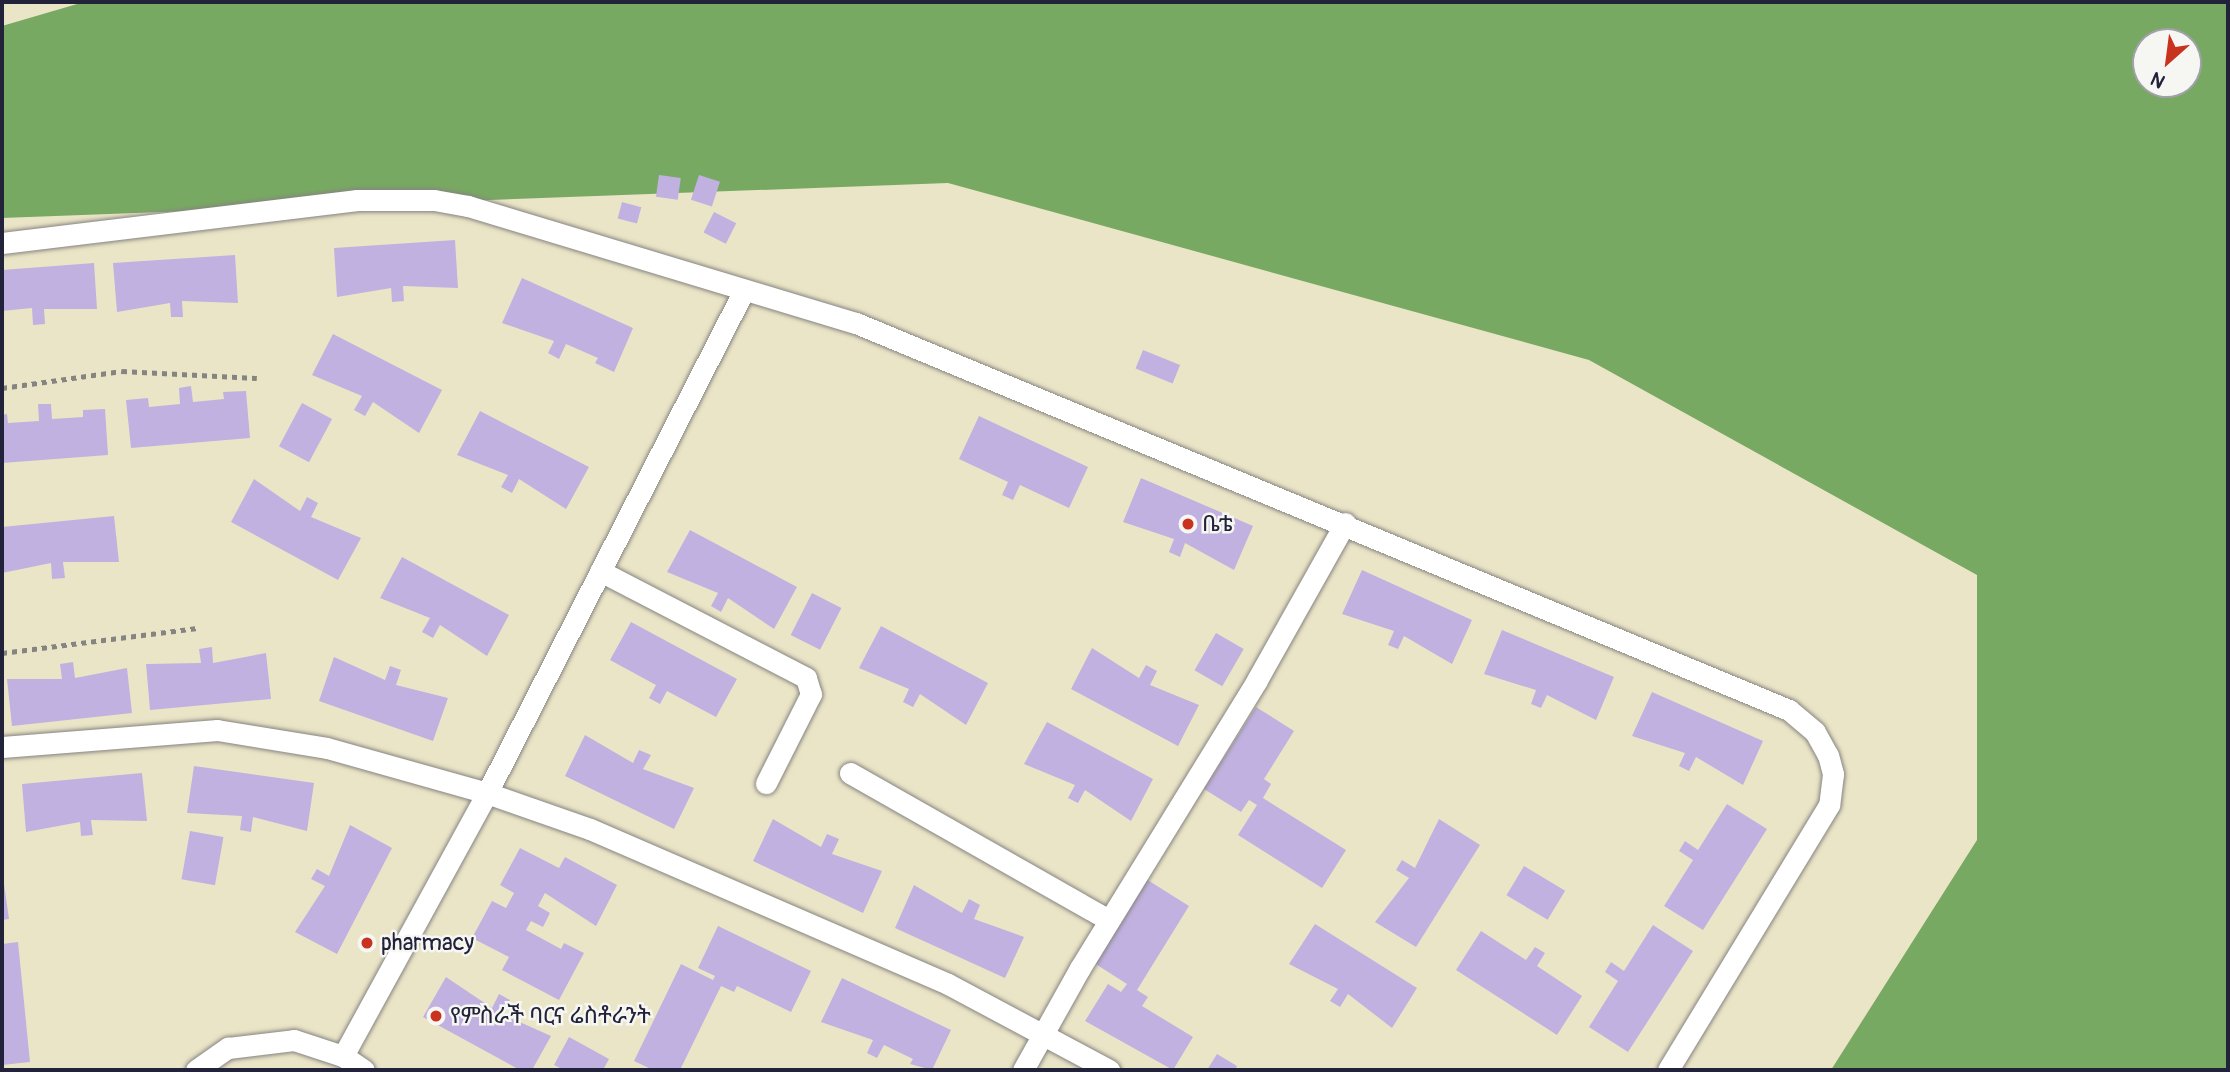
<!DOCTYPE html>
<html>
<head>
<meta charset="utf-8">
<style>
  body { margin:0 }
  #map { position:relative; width:2230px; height:1072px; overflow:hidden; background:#ebe5c7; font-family:Pangolin,"Noto Sans Ethiopic",sans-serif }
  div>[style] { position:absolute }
  .forest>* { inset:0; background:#78a962 }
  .building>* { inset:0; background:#c1b1e0; transform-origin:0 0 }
  .path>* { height:4.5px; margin-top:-2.25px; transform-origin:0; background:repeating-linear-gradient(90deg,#868481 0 5px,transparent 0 10px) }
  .roads { filter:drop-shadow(0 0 2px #868481) drop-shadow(0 0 2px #868481) }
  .minor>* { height:21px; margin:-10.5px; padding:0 10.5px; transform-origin:10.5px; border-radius:10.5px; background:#fff }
  .dots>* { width:19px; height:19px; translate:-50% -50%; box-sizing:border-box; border:4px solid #f6f6f2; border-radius:50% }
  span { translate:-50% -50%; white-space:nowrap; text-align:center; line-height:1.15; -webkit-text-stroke:5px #f6f6f2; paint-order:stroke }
  .poi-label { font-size:23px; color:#22223b }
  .left { translate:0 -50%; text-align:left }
  .frame { position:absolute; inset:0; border:4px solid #22223b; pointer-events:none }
  .north { position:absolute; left:2132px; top:28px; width:70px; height:70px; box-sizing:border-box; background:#f6f6f2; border:2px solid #a1a1a9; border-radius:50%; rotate:208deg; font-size:19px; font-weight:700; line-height:28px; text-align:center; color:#22223b }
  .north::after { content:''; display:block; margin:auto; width:24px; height:32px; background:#c8321e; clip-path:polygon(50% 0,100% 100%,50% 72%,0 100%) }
</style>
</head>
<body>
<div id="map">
  <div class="forest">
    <div style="clip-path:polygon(evenodd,84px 2px,2228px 2px,2228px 1070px,1831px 1070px,1977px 840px,1977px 575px,1589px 360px,948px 183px,2px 218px,2px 26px,84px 2px,2146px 42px,2188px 42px,2188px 84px,2146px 84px,2146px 42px)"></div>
  </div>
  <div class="building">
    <div style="left:659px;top:175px;width:22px;height:22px;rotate:8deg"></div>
    <div style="left:699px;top:175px;width:22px;height:26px;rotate:18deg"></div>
    <div style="left:622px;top:202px;width:20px;height:17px;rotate:15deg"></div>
    <div style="left:714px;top:212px;width:25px;height:23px;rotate:27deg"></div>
    <div style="clip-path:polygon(455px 240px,458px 288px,403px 286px,404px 301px,392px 302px,391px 288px,337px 297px,334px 248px)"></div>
    <div style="clip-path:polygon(235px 255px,238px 303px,182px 301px,183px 317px,171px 317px,170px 303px,117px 312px,113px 263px)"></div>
    <div style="clip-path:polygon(94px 263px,97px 309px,44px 309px,45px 324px,33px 325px,32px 308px,2px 311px,2px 270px)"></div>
    <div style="clip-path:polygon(522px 278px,633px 328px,614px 372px,595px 363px,598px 358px,566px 344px,559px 359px,548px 353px,554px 341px,502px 323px)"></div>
    <div style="clip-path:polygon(333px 334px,442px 390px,419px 433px,373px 402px,365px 416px,354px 410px,362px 396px,312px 375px)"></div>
    <div style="left:1143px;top:350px;width:40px;height:20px;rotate:22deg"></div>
    <div style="clip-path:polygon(191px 386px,193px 402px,224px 399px,223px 392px,246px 391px,250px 438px,131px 448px,126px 400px,148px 398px,149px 407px,180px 404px,179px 388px)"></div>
    <div style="left:302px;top:403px;width:34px;height:49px;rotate:28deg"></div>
    <div style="clip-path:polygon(38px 404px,51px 404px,52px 419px,83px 417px,83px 410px,105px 409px,108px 455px,2px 463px,2px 415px,7px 414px,8px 423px,39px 421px)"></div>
    <div style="clip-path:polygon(480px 411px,589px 467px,566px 509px,519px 479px,512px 493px,501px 487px,508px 475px,457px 455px)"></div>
    <div style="clip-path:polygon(979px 416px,1088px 467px,1069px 508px,1020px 485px,1013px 500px,1002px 495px,1008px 482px,959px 459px)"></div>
    <div style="clip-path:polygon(1141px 478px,1253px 526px,1234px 570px,1185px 543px,1180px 557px,1169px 552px,1174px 539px,1123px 522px)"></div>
    <div style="clip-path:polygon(254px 479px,300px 511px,307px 497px,318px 503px,311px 517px,361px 538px,338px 580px,231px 522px)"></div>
    <div style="clip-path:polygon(114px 516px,119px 562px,63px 562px,65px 578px,52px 579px,51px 563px,2px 573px,2px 527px)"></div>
    <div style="clip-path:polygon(690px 530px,797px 587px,774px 629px,728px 598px,721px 612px,711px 606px,718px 593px,667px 572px)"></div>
    <div style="clip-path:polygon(402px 557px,509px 615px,487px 656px,440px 625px,433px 638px,422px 632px,430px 618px,380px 598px)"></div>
    <div style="clip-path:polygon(1362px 570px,1472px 620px,1452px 664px,1404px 636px,1398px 649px,1388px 645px,1394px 631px,1342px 614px)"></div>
    <div style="left:812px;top:593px;width:33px;height:47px;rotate:27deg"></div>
    <div style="clip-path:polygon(631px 622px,737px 679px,716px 717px,667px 691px,660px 704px,649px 698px,656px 685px,610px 660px)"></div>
    <div style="clip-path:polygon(881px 626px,988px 683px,966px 725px,920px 694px,913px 707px,903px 702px,909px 689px,859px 668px)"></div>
    <div style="clip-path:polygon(1502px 630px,1614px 677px,1596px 720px,1547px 695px,1541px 708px,1531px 704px,1536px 690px,1484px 674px)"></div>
    <div style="left:1216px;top:633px;width:32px;height:43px;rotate:30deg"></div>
    <div style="clip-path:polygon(212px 647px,213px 663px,266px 653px,271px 699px,150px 710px,146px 664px,201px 663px,199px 649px)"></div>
    <div style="clip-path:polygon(1092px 648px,1139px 678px,1146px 665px,1157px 671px,1150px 685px,1199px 705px,1178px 746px,1071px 689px)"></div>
    <div style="clip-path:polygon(334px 657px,385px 680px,390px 666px,401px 670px,396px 685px,448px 698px,433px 741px,319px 701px)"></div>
    <div style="clip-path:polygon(73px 662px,75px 678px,127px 668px,132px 713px,12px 726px,7px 679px,62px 679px,60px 664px)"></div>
    <div style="clip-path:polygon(1652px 692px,1763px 741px,1743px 785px,1696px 757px,1689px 771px,1679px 766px,1685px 753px,1632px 736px)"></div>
    <div style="clip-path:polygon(1256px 707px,1294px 731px,1264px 779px,1271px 784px,1263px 798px,1346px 850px,1322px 888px,1238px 835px,1257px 805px,1249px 800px,1241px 812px,1204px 789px)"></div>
    <div style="clip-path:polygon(1047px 722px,1153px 779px,1131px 821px,1085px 790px,1078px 803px,1068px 798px,1075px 785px,1024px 764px)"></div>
    <div style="clip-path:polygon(585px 735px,633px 763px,639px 750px,651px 755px,643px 769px,694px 788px,674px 829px,565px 776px)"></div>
    <div style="clip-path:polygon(194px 766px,314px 783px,307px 831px,253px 817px,251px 832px,240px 830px,242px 816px,187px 813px)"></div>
    <div style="clip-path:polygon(142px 773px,147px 821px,91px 820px,93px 835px,81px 836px,80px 822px,26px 832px,22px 784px)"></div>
    <div style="clip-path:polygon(1727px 804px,1767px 829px,1703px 930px,1664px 906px,1693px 860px,1679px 851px,1685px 841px,1698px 850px)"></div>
    <div style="clip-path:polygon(773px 819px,821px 847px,827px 834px,839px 839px,832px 854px,882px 871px,863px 913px,753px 861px)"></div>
    <div style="clip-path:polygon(1439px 819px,1480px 845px,1416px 947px,1375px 922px,1409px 878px,1396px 870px,1402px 860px,1415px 868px)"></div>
    <div style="clip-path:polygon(350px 825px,392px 848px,337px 954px,295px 932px,325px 886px,311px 879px,317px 869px,329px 876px)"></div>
    <div style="left:190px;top:831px;width:34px;height:49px;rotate:10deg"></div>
    <div style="clip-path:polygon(520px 848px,559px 868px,565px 857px,617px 885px,596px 926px,545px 893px,538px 906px,550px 913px,543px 927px,531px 921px,526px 930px,561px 949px,564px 943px,584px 953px,559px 1000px,502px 970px,509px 957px,472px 938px,492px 901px,506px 908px,514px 893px,500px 885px)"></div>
    <div style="left:1524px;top:866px;width:48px;height:34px;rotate:31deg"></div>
    <div style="clip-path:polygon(2px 870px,9px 919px,2px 920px)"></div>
    <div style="clip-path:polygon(1146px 879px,1189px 906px,1137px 990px,1148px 997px,1142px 1006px,1193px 1037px,1173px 1070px,1085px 1021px,1108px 984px,1121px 992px,1127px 984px,1094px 963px)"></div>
    <div style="clip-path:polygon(914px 885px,962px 913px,969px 899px,980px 905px,974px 919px,1024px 937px,1005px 978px,895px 928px)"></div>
    <div style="clip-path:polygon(1315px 924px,1417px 988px,1392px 1028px,1348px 994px,1340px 1007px,1330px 1001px,1338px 989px,1289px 964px)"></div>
    <div style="clip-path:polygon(1653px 925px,1693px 951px,1628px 1052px,1589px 1027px,1618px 981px,1605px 972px,1611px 962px,1624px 971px)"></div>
    <div style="clip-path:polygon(718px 926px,811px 971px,791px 1012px,737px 986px,734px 992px,721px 986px,680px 1070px,653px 1070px,634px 1061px,681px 964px,713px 980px,715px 976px,698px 968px)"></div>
    <div style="clip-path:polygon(1481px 931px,1526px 960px,1535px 947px,1545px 953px,1537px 966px,1582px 996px,1557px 1035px,1456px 970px)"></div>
    <div style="clip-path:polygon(18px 942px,30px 1062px,2px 1065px,2px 944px)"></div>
    <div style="clip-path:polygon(446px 977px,492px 1008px,499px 994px,510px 1000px,502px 1014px,551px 1036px,532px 1070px,520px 1070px,423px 1017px)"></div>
    <div style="clip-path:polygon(842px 978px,951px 1030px,932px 1070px,910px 1064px,913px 1059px,884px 1045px,877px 1058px,867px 1053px,873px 1040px,821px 1022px)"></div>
    <div style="clip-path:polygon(569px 1037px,609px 1059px,603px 1070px,564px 1070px,554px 1065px)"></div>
    <div style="clip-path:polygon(1217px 1054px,1237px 1066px,1235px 1070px,1207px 1070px)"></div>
  </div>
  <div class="path">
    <div style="left:2px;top:388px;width:121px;rotate:-8.1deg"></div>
    <div style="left:122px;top:371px;width:135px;rotate:3deg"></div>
    <div style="left:2px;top:653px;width:197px;rotate:-7.3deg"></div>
  </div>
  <div class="roads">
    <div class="minor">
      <div style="left:2px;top:243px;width:358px;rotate:-6.9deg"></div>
      <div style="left:357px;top:200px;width:77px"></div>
      <div style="left:434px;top:200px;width:35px;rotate:10deg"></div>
      <div style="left:468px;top:206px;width:405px;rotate:16.8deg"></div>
      <div style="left:856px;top:323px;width:1010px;rotate:22.53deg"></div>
      <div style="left:1789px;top:710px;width:34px;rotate:40deg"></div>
      <div style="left:1815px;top:732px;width:26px;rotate:61deg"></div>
      <div style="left:1828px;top:755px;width:20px;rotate:75deg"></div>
      <div style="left:1833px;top:774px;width:31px;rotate:97deg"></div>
      <div style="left:1829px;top:805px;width:310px;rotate:121.3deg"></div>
      <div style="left:600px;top:571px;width:232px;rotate:27.4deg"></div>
      <div style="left:806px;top:678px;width:17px;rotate:73deg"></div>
      <div style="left:811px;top:694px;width:100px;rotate:116.8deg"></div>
      <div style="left:2px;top:747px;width:216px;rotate:-4.5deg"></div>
      <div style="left:217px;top:730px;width:111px;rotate:9.3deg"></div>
      <div style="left:327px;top:748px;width:166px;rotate:15.7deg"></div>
      <div style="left:487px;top:793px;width:109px;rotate:19.3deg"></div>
      <div style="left:590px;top:829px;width:390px;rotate:23.4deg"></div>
      <div style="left:948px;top:984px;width:183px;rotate:28.1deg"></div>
      <div style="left:850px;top:773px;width:298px;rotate:29.6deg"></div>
      <div style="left:343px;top:1056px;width:300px;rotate:-61.3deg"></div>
      <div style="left:487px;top:793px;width:563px;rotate:-62.93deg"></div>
      <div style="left:196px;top:1070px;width:39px;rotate:-35deg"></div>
      <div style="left:228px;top:1048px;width:66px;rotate:-6.9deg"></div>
      <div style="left:294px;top:1040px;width:52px;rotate:18.1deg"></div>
      <div style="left:343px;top:1056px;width:25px;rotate:34deg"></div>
      <div style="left:1023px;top:1070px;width:117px;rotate:-60.8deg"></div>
      <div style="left:1080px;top:968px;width:338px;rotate:-58.4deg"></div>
      <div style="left:1257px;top:680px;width:180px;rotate:-60.7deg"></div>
    </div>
  </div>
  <div class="dots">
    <div style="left:1188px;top:524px;background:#c8321e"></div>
    <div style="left:367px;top:943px;background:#c8321e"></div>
    <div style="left:436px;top:1016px;background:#c8321e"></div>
  </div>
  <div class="poi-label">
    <span class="left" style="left:1202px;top:524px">ቤቴ</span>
    <span class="left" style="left:381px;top:943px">pharmacy</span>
    <span class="left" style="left:450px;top:1016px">የምስራች ባርና ሬስቶራንት</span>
  </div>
  <div class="frame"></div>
  <div class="north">N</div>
</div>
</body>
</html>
